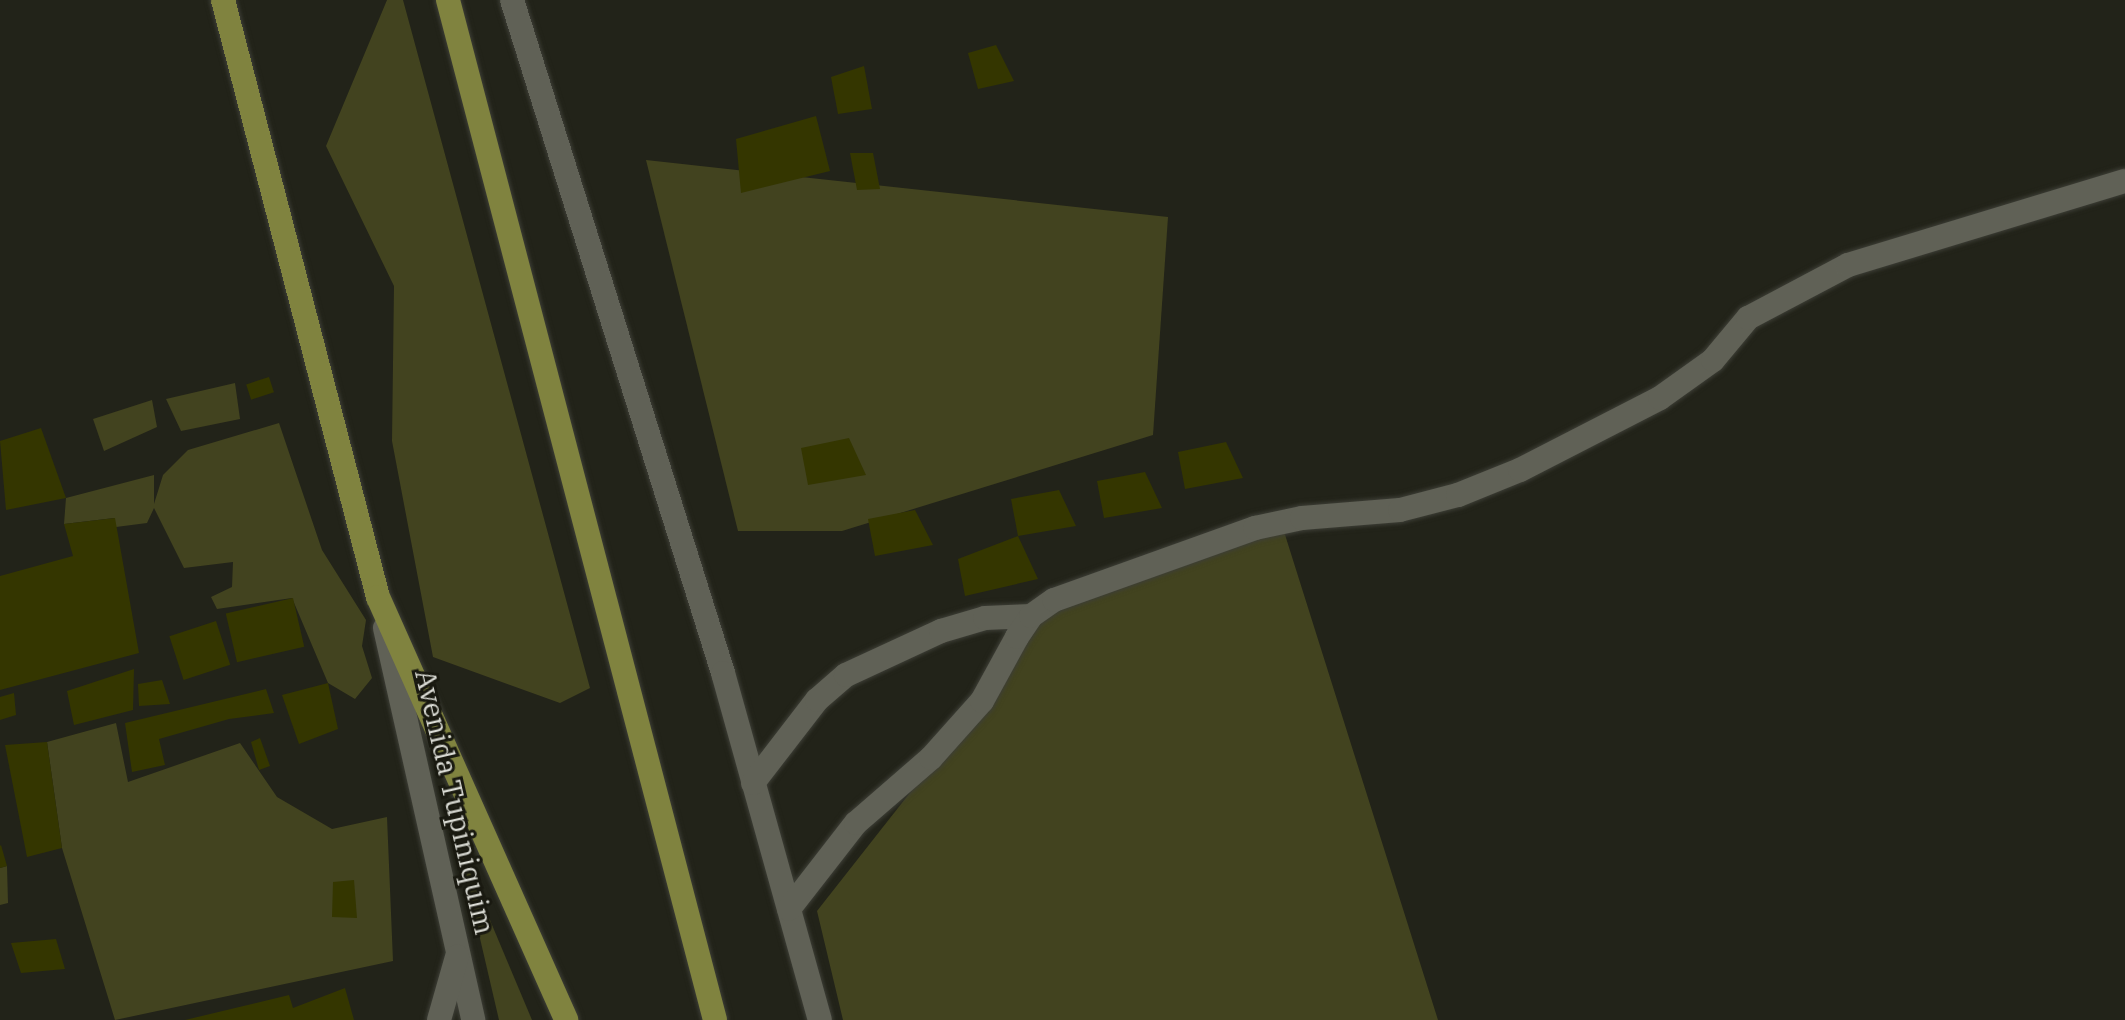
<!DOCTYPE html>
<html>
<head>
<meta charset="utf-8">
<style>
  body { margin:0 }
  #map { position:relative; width:2125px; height:1020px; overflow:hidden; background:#222319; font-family:"IBM Plex Serif",serif }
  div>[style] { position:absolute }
  .green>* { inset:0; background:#42431f }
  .building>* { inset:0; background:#343600; transform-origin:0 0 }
  .roads { filter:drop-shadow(0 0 2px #3d3e36) drop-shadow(0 0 2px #3d3e36) }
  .street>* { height:24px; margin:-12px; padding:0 12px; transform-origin:12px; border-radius:12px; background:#606156 }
  .primary>* { height:24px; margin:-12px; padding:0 12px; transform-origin:12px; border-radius:12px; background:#80833f }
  span { translate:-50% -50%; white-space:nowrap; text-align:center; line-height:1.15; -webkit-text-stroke:6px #191910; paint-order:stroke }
  .street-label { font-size:28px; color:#dadbd4 }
</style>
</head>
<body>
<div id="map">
  <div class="green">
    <div style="clip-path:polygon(387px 0,403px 0,590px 688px,560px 703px,433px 657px,392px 441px,394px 286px,326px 146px)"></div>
    <div style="clip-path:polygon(646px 160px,1168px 217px,1153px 435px,842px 531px,738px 531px)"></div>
    <div style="clip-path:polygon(235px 383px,240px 419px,181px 431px,166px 399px)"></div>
    <div style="clip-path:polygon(152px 400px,157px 427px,104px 451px,93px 419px)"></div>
    <div style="clip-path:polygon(279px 423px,322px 550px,366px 620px,362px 646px,372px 678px,355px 699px,328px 683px,292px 598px,217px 609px,211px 597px,232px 587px,233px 562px,184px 568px,154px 508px,147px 523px,116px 527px,114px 518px,64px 524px,66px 498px,154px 475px,154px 504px,163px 475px,188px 450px)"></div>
    <div style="clip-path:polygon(1281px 522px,1438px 1020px,843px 1020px,817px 911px,982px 701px,1031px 616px)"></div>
    <div style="clip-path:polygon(116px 723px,128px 782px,240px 743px,277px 797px,332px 829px,387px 817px,393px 961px,115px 1020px,62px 848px,47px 742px)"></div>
    <div style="clip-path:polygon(458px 844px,532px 1020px,499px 1020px)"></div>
    <div style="clip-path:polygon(7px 866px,8px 903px,0 905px,0 868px)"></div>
  </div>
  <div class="building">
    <div style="clip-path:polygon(996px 45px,1014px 81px,978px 89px,968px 53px)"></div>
    <div style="clip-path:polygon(864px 66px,872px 109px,838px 114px,831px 77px)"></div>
    <div style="clip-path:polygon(816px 116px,830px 171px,741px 193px,736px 139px)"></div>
    <div style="clip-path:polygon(850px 153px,873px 153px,880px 189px,857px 190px)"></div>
    <div style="left:269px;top:377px;width:16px;height:24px;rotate:72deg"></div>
    <div style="clip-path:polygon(41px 428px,66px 498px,6px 510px,0 441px)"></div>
    <div style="clip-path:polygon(849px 438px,866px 475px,808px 485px,801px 448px)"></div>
    <div style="clip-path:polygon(1226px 442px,1243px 478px,1185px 489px,1178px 452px)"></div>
    <div style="clip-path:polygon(1145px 472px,1162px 508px,1104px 518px,1097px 481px)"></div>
    <div style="clip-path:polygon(1059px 490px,1076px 526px,1018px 536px,1011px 499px)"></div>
    <div style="clip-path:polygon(915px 510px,933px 545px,875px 556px,868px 519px)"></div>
    <div style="clip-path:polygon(115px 518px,139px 653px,0 690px,0 576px,73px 556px,64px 524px)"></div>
    <div style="clip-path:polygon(1018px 536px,1038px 579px,965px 596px,958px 559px)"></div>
    <div style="left:293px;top:598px;width:50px;height:69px;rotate:77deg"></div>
    <div style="left:216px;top:621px;width:46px;height:49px;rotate:72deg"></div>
    <div style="clip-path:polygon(134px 669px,133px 710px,74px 725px,67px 691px)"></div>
    <div style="clip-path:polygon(162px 680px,170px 704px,139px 706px,138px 684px)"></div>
    <div style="clip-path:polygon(328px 683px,338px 729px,299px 744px,282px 695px)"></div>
    <div style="clip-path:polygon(266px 689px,274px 713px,229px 719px,159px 739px,165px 765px,132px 772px,125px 723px)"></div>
    <div style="clip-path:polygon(14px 693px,16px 715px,0 720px,0 697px)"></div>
    <div style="clip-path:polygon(260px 738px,270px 766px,259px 770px,251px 742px)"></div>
    <div style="clip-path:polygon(47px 742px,62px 848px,27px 857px,5px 745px)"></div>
    <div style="clip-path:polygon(1px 845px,7px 866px,0 868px,0 846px)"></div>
    <div style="clip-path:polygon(354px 880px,357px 918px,332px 917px,333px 882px)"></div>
    <div style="clip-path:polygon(56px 939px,65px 969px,21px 973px,11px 943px)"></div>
    <div style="clip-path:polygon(345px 988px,354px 1020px,185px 1020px,289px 995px,293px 1008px)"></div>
  </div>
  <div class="roads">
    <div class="street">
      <div style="left:512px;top:0;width:705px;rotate:72.59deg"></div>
      <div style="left:723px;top:673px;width:360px;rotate:74.4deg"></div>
      <div style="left:385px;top:628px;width:402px;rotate:77.3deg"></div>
      <div style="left:753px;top:783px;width:105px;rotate:-52.4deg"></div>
      <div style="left:817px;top:700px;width:38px;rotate:-41deg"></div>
      <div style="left:846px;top:675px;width:105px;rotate:-24.9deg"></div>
      <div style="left:941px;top:631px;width:46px;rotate:-16.5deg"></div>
      <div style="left:985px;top:618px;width:46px;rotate:-2.5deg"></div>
      <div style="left:789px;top:909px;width:109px;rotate:-52.1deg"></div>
      <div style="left:856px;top:823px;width:99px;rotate:-40.9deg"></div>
      <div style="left:931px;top:758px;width:76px;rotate:-48.2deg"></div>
      <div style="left:982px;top:701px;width:73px;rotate:-61.3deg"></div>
      <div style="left:1017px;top:637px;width:25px;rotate:-56deg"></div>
      <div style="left:1031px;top:616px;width:28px;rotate:-35deg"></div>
      <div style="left:1054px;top:600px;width:214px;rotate:-19.7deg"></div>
      <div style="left:1255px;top:528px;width:48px;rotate:-12deg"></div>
      <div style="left:1302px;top:518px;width:98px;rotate:-4.7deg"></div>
      <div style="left:1400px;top:510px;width:60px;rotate:-14.5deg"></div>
      <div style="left:1458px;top:495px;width:67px;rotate:-22deg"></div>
      <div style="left:1520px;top:470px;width:157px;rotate:-27.2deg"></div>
      <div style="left:1660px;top:398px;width:65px;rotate:-35.6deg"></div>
      <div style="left:1713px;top:360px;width:55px;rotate:-50.2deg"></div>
      <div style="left:1748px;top:318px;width:113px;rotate:-27.9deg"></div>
      <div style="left:1848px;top:265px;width:289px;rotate:-16.9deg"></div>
      <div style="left:439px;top:1020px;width:66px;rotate:-74.1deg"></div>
    </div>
    <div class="primary">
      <div style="left:223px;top:0;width:617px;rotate:75.45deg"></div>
      <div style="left:378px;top:597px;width:463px;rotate:66deg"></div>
      <div style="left:448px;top:0;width:1054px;rotate:75.33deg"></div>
    </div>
  </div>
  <div class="street-label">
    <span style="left:455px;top:802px;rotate:77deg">Avenida Tupiniquim</span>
  </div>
</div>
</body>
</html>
